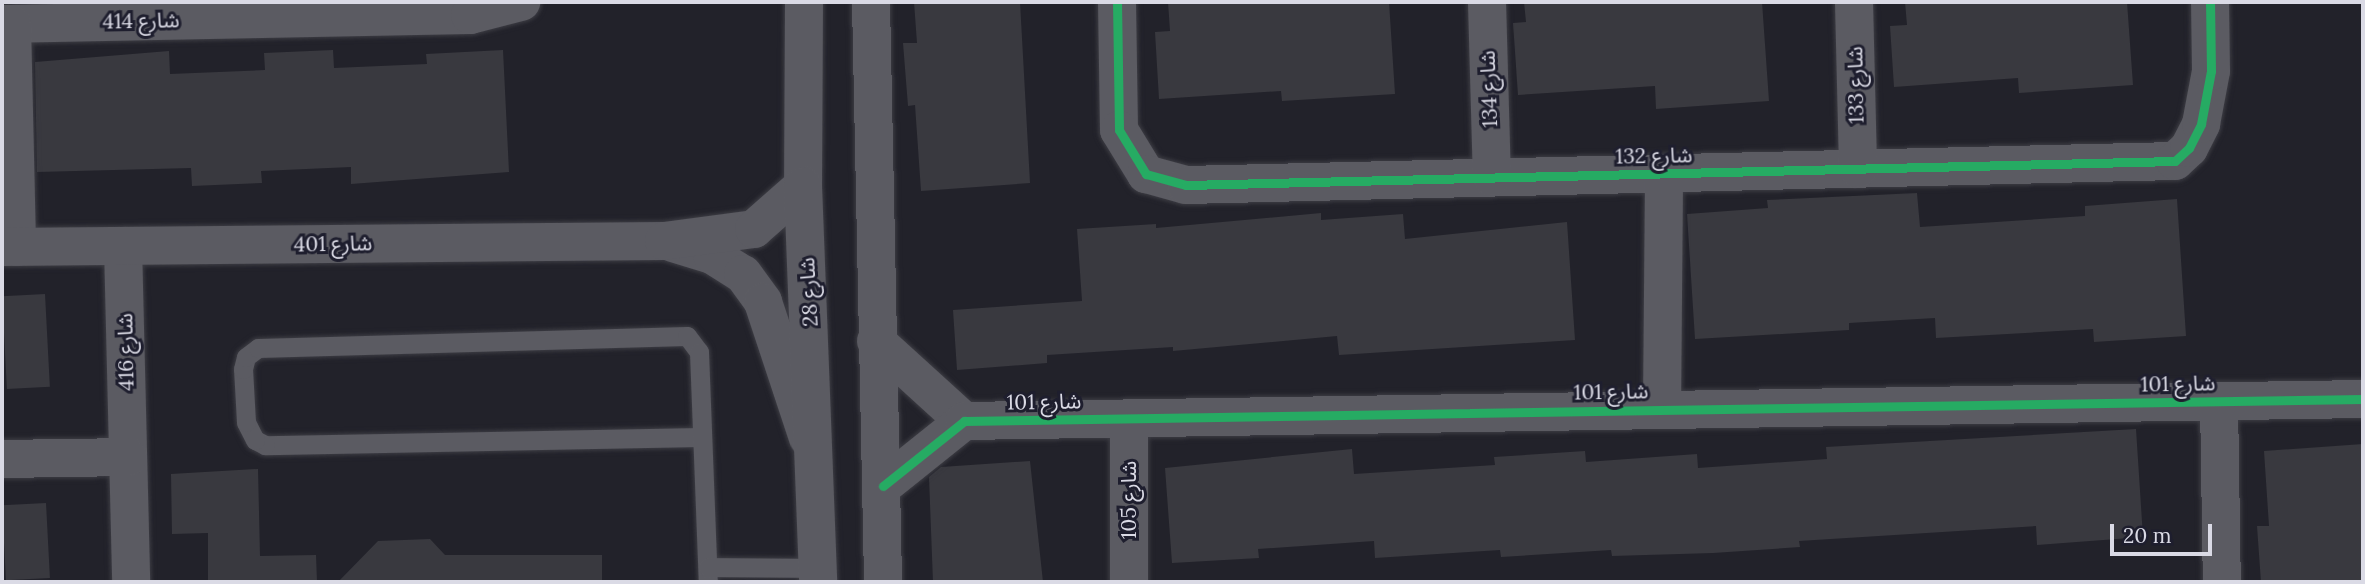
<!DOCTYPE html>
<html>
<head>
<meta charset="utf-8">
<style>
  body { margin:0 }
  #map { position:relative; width:2365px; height:584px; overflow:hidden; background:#22222a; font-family:Lora,"Noto Sans Arabic",serif }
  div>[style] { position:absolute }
  .building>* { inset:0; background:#39393f; transform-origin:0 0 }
  .roads { filter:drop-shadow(0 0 2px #3d3d44) drop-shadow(0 0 2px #3d3d44) }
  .service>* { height:19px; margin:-9.5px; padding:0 9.5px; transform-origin:9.5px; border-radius:9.5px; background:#5b5b62 }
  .minor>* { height:38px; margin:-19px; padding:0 19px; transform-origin:19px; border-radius:19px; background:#5b5b62 }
  .tertiary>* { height:38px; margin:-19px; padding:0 19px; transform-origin:19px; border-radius:19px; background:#5b5b62 }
  .cycleway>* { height:9px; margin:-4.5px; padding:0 4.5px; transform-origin:4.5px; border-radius:4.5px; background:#26ab63 }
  span { translate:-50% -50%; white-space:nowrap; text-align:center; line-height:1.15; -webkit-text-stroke:6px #1e1e2e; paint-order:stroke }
  .street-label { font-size:21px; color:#dadae5 }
  .frame { position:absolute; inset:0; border:4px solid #dadae5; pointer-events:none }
  .scale { position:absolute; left:2110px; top:524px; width:102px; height:32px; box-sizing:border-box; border:4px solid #dadae5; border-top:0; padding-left:9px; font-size:21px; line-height:24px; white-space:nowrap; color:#dadae5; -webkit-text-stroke:5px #1e1e2e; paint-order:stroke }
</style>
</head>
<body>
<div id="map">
  <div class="building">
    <div style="clip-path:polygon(914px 2px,1020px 2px,1030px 183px,921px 191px,915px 105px,908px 106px,903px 43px,917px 43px)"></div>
    <div style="clip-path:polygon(1168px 2px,1389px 2px,1395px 94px,1282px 101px,1281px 91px,1159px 99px,1155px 32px,1170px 31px)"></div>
    <div style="clip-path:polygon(1524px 2px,1762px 2px,1769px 101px,1656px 109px,1655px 86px,1518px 95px,1513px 23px,1526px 22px)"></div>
    <div style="clip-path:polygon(1905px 2px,2127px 2px,2133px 85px,2019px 93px,2018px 78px,1894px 87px,1890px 26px,1907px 25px)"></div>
    <div style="clip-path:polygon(333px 50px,334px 68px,427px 64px,426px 54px,503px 50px,509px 172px,351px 184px,351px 167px,261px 171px,262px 183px,192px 186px,191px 168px,37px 172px,35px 62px,169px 51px,170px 74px,265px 70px,264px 53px)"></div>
    <div style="clip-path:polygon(1917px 193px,1920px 227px,2085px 216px,2085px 206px,2177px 199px,2186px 336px,2094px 342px,2093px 329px,1936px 338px,1935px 318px,1849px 323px,1849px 330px,1695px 339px,1687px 214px,1768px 208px,1767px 200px)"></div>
    <div style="clip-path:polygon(1321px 213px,1321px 220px,1403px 214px,1405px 239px,1567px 222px,1575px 340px,1339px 355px,1337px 336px,1173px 351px,1173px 347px,1047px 355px,1047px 363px,957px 370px,953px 310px,1082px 301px,1077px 229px,1156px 224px,1156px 228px)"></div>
    <div style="left:45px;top:294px;width:93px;height:43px;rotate:87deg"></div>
    <div style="clip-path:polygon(2136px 429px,2143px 537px,2037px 545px,2036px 526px,1799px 541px,1800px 547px,1713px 553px,1612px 556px,1611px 550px,1501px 557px,1500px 550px,1375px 558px,1374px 541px,1258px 549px,1259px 558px,1172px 563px,1165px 468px,1352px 449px,1354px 474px,1495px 465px,1494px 457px,1585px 451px,1586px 462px,1697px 454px,1698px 468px,1827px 459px,1826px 447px)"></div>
    <div style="clip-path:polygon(2363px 444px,2363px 582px,2261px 582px,2257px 526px,2269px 526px,2264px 451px)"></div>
    <div style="clip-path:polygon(1030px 461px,1043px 582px,933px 582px,929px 477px,941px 467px)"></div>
    <div style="clip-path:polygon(258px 469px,260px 556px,316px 555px,317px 582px,208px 582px,208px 533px,172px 534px,171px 474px)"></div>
    <div style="left:46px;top:503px;width:75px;height:44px;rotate:87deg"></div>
    <div style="clip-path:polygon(430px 539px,445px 555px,602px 555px,602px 582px,338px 582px,378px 541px)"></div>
  </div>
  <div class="roads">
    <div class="service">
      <div style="left:701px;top:437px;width:436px;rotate:178.9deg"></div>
      <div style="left:265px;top:445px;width:11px;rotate:-153deg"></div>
      <div style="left:255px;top:440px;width:20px;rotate:-117deg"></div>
      <div style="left:246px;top:422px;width:53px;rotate:-93.2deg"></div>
      <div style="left:243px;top:369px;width:12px;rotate:-76deg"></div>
      <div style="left:246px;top:357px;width:15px;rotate:-37deg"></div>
      <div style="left:258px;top:348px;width:429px;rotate:-1.6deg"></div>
      <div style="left:687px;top:336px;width:20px;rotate:53deg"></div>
      <div style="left:699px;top:352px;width:230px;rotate:87.8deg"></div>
      <div style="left:708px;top:567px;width:110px;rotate:0.5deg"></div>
    </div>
    <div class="minor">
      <div style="left:1117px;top:2px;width:128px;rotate:89.1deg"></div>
      <div style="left:1119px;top:130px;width:52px;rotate:58.5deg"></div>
      <div style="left:1146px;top:174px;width:41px;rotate:15.4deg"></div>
      <div style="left:1186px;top:185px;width:989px;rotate:-1.39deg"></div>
      <div style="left:2175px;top:161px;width:19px;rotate:-43deg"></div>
      <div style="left:2189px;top:148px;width:27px;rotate:-63deg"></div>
      <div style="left:2201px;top:124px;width:54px;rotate:-79.3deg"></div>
      <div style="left:2211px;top:71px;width:69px;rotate:-90.8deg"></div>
      <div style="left:1487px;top:2px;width:175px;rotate:88.4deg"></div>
      <div style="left:1854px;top:2px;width:167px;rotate:88.6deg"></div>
      <div style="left:2px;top:24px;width:468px;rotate:-1.1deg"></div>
      <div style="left:470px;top:15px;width:53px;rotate:-14.3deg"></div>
      <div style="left:12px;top:24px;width:223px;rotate:88.7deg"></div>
      <div style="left:673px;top:243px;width:41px;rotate:17.1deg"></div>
      <div style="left:712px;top:255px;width:36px;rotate:32deg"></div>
      <div style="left:743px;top:274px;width:34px;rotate:54deg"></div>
      <div style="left:763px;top:302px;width:143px;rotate:71.7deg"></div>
      <div style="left:123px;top:246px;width:336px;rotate:88.6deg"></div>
      <div style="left:2px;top:247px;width:662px;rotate:-0.52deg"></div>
      <div style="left:664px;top:241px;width:91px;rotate:-7.6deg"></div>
      <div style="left:754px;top:229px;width:65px;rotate:-41.3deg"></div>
      <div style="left:876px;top:341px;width:119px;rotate:42.3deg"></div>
      <div style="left:2219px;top:401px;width:181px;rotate:89.1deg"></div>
      <div style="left:1662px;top:409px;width:236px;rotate:-89.5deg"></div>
      <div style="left:1129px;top:418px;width:164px;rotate:90deg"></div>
      <div style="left:2px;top:459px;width:126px;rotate:-0.9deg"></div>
      <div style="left:883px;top:486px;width:104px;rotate:-38.7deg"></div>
      <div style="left:964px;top:421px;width:1399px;rotate:-0.9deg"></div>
    </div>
    <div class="tertiary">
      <div style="left:804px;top:2px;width:184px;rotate:90.3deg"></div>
      <div style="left:803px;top:186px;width:396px;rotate:87.8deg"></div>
      <div style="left:871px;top:2px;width:580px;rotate:88.81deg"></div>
    </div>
  </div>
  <div class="cycleway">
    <div style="left:1117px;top:2px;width:128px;rotate:89.1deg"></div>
    <div style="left:1119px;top:130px;width:52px;rotate:58.5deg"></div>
    <div style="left:1146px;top:174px;width:41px;rotate:15.4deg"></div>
    <div style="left:1186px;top:185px;width:989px;rotate:-1.39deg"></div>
    <div style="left:2175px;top:161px;width:19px;rotate:-43deg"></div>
    <div style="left:2189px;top:148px;width:27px;rotate:-63deg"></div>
    <div style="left:2201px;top:124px;width:54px;rotate:-79.3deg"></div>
    <div style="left:2211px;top:71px;width:69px;rotate:-90.8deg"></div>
    <div style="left:883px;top:486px;width:104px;rotate:-38.7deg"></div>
    <div style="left:964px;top:421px;width:1399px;rotate:-0.9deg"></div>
  </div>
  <div class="street-label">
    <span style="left:141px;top:21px;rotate:-1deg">شارع 414</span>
    <span style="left:1856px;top:85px;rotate:-91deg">شارع 133</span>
    <span style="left:1489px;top:89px;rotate:-92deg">شارع 134</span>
    <span style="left:1654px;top:156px;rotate:-1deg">شارع 132</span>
    <span style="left:333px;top:244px;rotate:-1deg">شارع 401</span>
    <span style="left:809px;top:292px;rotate:-93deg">شارع 28</span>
    <span style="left:126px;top:352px;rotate:-91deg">شارع 416</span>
    <span style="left:2178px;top:384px;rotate:-1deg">شارع 101</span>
    <span style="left:1611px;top:392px;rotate:-1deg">شارع 101</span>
    <span style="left:1044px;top:402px;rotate:-1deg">شارع 101</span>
    <span style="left:1129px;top:500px;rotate:-90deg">شارع 105</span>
  </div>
  <div class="frame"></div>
  <div class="scale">20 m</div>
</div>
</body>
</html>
